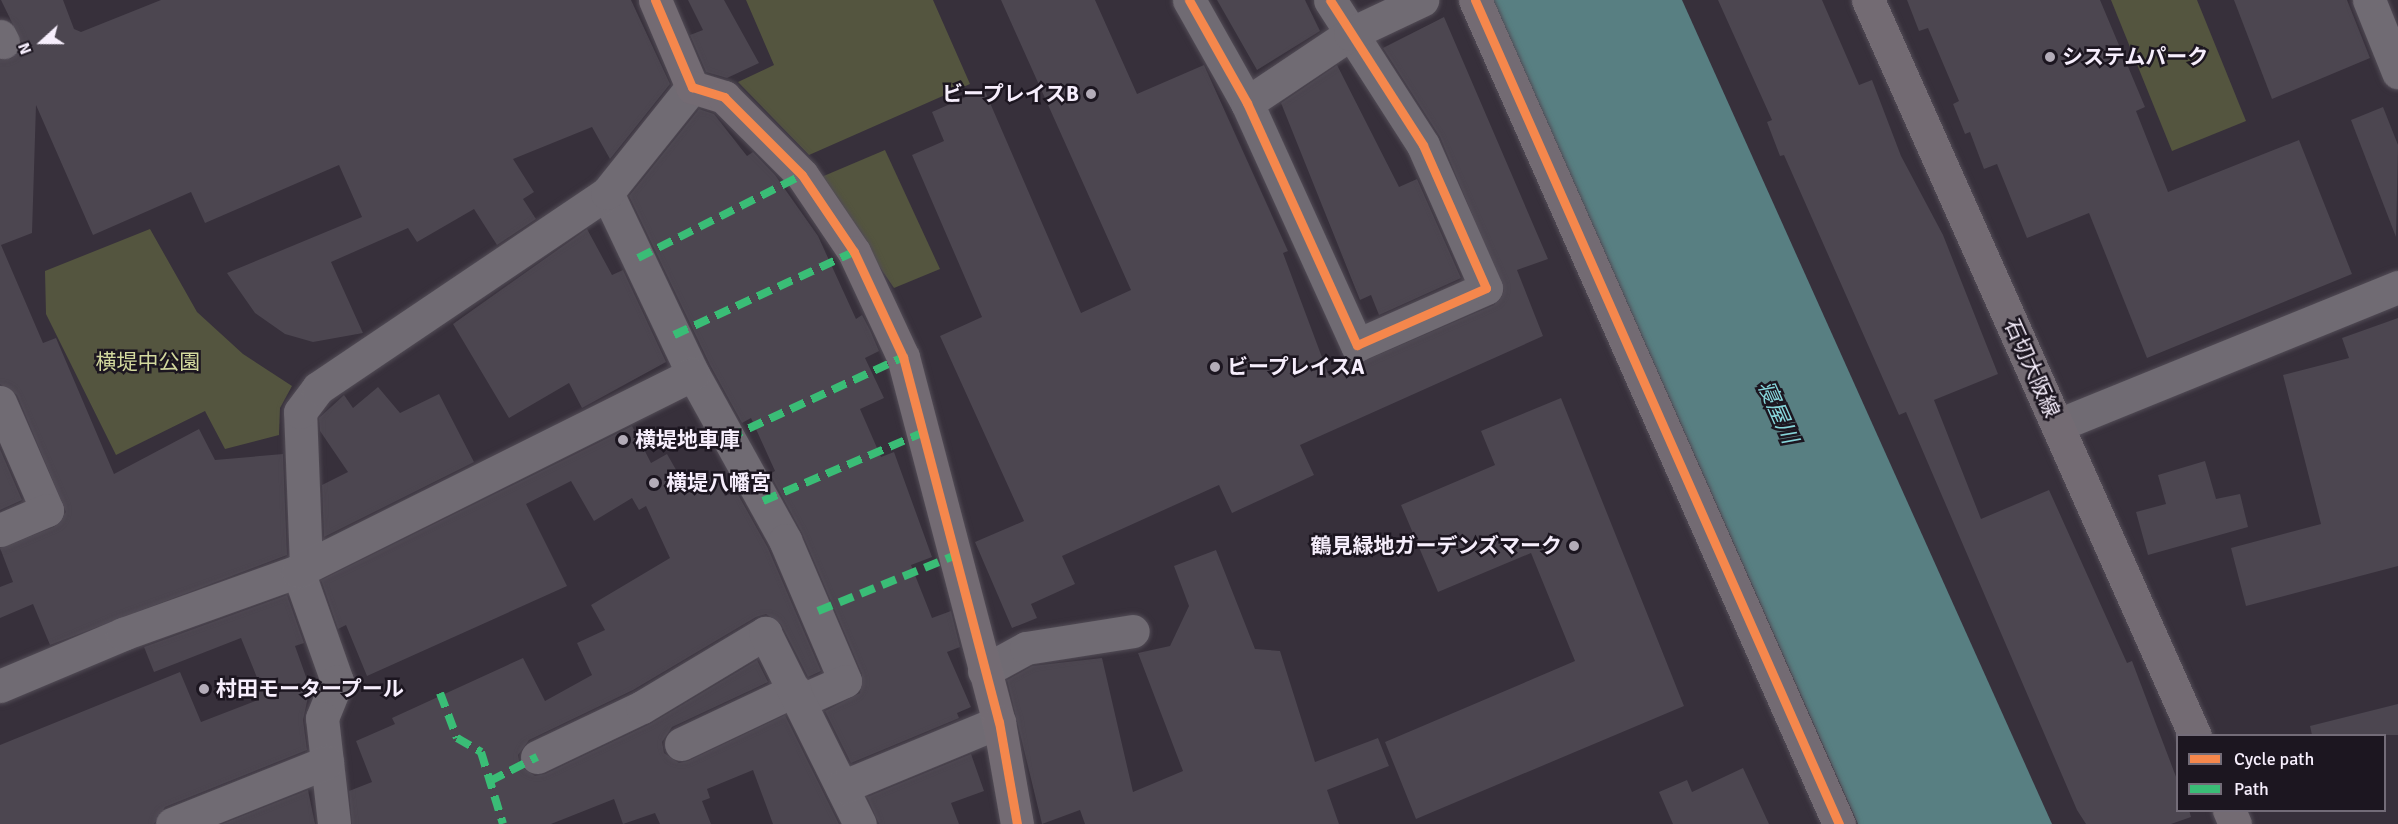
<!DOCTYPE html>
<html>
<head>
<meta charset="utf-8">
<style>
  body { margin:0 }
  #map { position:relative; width:2398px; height:824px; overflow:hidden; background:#37303b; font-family:Signika,"Noto Sans JP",sans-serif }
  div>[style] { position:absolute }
  .green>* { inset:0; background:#54553f }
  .water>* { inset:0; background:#587f82 }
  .building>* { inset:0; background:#4c4650 }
  .roads { filter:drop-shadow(0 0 2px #524c56) drop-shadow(0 0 2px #524c56) }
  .street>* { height:33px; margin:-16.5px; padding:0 16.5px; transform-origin:16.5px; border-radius:16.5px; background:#706b73 }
  .secondary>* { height:33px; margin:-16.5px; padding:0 16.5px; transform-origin:16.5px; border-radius:16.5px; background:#736b73 }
  .quiet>* { height:8px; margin-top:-4px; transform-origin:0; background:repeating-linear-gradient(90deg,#3abd76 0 15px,transparent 0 23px) }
  .cycleway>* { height:9px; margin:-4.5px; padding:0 4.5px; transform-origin:4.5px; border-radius:4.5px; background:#f5874c }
  .dots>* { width:16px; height:16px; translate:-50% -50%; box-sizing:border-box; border:3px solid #1c1620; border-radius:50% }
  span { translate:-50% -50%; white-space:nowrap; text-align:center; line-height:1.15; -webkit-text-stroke:5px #1c1620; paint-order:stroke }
  .poi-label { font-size:21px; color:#f6eefc; font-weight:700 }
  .left { translate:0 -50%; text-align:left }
  .right { translate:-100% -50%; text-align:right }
  .park-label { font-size:21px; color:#d3d99e }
  .street-label { font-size:21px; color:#f6eefc }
  .water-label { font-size:22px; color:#87d6db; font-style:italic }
  .legend { position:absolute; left:2176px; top:734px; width:210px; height:78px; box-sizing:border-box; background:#1c1620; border:2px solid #736c78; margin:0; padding:8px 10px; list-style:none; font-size:18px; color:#f6eefc }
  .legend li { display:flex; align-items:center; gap:12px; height:30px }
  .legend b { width:30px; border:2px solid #736c78 }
  .north { position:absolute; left:12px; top:12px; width:60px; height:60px; -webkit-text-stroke:4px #1c1620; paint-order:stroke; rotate:249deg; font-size:16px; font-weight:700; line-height:24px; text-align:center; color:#f6eefc }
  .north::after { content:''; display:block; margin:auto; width:21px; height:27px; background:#f6eefc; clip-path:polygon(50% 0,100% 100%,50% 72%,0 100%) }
</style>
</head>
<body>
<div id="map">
  <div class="green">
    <div style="clip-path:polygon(746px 0,933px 0,970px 84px,809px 155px,738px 82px,774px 65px)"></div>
    <div style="clip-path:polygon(2111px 0,2197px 0,2246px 121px,2172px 151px)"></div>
    <div style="clip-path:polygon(885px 150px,940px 269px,894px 288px,819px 178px)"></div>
    <div style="clip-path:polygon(150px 229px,197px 312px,243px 354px,292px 386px,280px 408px,279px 435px,225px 449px,205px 411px,116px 455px,46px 314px,45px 271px)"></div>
  </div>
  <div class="water">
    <div style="clip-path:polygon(1493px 0,1682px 0,2052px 824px,1858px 824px)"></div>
  </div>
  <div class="building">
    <div style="clip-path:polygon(1px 0,63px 0,74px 29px,81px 32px,161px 0,631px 0,670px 84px,610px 159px,592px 127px,513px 159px,534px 192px,523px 199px,536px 219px,497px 245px,474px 209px,417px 242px,408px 228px,331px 262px,363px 333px,313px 342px,285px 334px,255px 313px,227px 273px,362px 217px,339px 165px,205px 223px,191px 192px,93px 235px,36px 105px,32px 233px,1px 245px,43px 343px,56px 338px,114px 474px,199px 429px,215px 460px,283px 454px,287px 555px,50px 645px,33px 604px,0 618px,0 587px,13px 582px,0 548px,54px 527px,66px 512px,17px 395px,0 384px,0 60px,12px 58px,22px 43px)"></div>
    <div style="clip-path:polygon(688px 0,724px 0,759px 63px,727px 78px,706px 72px,690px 35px,703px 30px)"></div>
    <div style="clip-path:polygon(1001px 0,1095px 0,1137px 94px,1204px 65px,1288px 251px,1283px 253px,1329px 376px,1494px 305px,1504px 291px,1440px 137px,1383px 48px,1444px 17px,1548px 259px,1517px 270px,1543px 336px,1300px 445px,1314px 475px,1232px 513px,1219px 485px,1062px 556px,1075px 584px,1031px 604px,1037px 618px,1012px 628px,975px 542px,1024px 521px,940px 336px,982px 317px,912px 155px,944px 141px,932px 112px,984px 89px,1081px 313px,1131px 290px)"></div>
    <div style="clip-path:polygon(1217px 0,1305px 0,1320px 31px,1257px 70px)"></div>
    <div style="clip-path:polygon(1718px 0,1822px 0,1859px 85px,1872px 80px,1901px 156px,1943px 235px,1998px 374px,1934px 400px,1981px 519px,2049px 490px,2127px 663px,2132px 661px,2178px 782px,2178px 810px,2189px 810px,2191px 817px,2171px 824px,2086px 824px,2077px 810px,1906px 412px,1899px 415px,1784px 155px,1780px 156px,1767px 122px,1772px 120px)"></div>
    <div style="clip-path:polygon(1907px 0,2100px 0,2145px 107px,2136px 111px,2168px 192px,2299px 140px,2352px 274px,2147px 358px,2089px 213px,2027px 238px,1997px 164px,1984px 169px,1970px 132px,1965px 134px,1953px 104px,1959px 101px,1928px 28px,1919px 31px)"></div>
    <div style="clip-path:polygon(2234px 0,2347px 0,2370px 58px,2272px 99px)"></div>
    <div style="clip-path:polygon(1337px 65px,1399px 187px,1417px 179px,1461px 278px,1379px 315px,1371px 295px,1360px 300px,1281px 103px)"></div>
    <div style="clip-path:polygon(2383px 107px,2398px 145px,2396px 237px,2351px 120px)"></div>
    <div style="clip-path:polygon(699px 109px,714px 114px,747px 156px,753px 152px,775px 175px,818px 236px,856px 319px,862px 315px,870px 330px,879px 351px,865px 358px,884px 398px,860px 409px,881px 457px,894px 452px,932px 557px,911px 565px,932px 618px,951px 611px,960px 647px,947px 652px,971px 707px,957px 713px,959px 718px,851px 763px,825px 711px,860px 693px,862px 674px,802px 533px,770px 474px,775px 471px,751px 418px,742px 423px,710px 365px,629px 196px)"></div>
    <div style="clip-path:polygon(587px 229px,612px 275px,623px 270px,666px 362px,582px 408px,569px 383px,509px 418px,453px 324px)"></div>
    <div style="clip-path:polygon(2398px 318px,2398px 566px,2246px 606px,2231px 548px,2321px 524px,2283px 375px,2349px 358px,2342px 338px)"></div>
    <div style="clip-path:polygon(378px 387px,400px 413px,439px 394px,474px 462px,324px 537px,322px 485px,348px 472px,320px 431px,319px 418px,344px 395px,353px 408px)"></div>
    <div style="clip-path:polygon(1561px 398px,1684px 706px,1416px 819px,1385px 742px,1575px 661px,1531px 553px,1438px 592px,1401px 505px,1495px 465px,1481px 431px)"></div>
    <div style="clip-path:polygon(632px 426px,651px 463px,667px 454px,687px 489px,715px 475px,725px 496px,736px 491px,768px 548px,821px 671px,808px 677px,781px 624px,766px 614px,756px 617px,633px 690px,529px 740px,518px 755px,520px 766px,535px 776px,545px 774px,650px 724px,757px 660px,768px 682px,672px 727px,662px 742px,664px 753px,679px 763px,688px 761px,785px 715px,839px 824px,773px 824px,753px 770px,707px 789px,710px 798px,702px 801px,711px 824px,660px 824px,655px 813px,623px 824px,614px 799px,551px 824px,352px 824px,349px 791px,372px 782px,356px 741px,395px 724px,392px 718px,523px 658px,545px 701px,592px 675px,577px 643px,605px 630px,591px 605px,670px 558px,646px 506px,639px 510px,632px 498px,594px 521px,571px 481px,526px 504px,567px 586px,367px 676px,346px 625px,338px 629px,321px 580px)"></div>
    <div style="clip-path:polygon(0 449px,22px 500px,0 510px)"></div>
    <div style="clip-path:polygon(2205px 461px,2216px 499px,2240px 494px,2248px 527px,2148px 555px,2136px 512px,2166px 504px,2158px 475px)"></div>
    <div style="clip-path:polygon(1216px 550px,1255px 649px,1280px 651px,1315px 762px,1378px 738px,1389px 766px,1327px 790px,1339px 824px,1085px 824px,1080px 810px,1042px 824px,1007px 680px,1032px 666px,1102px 658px,1133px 792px,1183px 771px,1138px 653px,1170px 646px,1189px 606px,1174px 566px)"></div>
    <div style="clip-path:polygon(287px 595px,304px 643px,295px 646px,310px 688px,303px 720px,307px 750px,165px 807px,154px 824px,0 824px,0 745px,180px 672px,201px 722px,258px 700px,253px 688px,260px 685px,241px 638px,154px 672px,144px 647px)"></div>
    <div style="clip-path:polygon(2398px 704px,2398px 735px,2312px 735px,2310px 726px)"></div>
    <div style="clip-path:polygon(971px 754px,984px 791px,951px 803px,959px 824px,879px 824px,867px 797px)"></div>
    <div style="clip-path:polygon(1743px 768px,1769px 824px,1673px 824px,1659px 792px,1687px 780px,1692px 792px)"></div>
    <div style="clip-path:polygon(308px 790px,315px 824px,222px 824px)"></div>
  </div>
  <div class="roads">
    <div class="street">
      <div style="left:1189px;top:0;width:118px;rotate:60.6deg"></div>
      <div style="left:1247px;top:103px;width:266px;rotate:65.6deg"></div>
      <div style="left:1357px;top:345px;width:141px;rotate:-23.8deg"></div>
      <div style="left:1486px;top:288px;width:156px;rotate:-113.8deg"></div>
      <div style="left:1423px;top:145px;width:172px;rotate:-122.7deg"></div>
      <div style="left:2369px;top:0;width:78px;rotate:68.1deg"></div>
      <div style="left:0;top:36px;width:7px;rotate:63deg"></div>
      <div style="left:1247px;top:103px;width:124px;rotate:-33.8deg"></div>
      <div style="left:1350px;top:34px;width:80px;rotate:-25.3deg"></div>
      <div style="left:607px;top:193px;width:200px;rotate:64.6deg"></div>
      <div style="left:693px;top:374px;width:190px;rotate:61deg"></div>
      <div style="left:785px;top:540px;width:153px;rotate:66.9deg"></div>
      <div style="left:845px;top:681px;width:49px;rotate:156deg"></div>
      <div style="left:0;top:402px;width:118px;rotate:66.5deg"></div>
      <div style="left:47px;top:510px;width:51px;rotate:156.9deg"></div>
      <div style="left:2058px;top:425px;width:367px;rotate:-22.1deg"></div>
      <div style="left:306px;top:566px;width:154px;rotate:-92.2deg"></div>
      <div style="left:300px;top:412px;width:30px;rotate:-53deg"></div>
      <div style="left:318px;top:388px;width:349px;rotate:-34deg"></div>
      <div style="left:607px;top:193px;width:136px;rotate:-51.3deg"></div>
      <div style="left:298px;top:571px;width:117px;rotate:70.5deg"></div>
      <div style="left:337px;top:681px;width:40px;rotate:112deg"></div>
      <div style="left:322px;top:718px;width:107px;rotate:83.5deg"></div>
      <div style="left:984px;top:671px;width:48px;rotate:-28.7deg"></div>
      <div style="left:1026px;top:648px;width:108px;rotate:-9deg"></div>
      <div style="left:0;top:686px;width:134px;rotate:-22.9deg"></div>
      <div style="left:123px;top:634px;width:186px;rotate:-19.8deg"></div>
      <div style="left:298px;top:571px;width:441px;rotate:-26.5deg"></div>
      <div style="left:681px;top:744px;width:126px;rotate:-25.3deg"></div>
      <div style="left:537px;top:757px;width:116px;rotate:-25.5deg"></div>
      <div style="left:642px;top:707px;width:144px;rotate:-31deg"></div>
      <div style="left:765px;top:633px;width:213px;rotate:63.6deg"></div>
      <div style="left:842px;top:787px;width:170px;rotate:-22.5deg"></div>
      <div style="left:172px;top:824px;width:167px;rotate:-21.8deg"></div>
    </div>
    <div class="secondary">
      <div style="left:655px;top:0;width:95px;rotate:67deg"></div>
      <div style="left:692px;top:87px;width:34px;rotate:17deg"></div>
      <div style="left:724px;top:97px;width:110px;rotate:45deg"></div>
      <div style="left:802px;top:175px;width:93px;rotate:56deg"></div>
      <div style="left:854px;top:252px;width:116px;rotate:65deg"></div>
      <div style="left:903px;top:357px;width:377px;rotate:75.3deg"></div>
      <div style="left:999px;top:722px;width:104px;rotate:80deg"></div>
      <div style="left:1475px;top:0;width:901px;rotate:66.17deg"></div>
      <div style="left:1868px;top:0;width:805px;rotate:66.04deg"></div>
      <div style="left:2229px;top:810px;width:15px;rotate:67deg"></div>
    </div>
  </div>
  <div class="quiet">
    <div style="left:638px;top:258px;width:184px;rotate:-26.8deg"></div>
    <div style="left:674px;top:335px;width:198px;rotate:-24.8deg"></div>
    <div style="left:728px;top:438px;width:193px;rotate:-24.8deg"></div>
    <div style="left:763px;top:501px;width:175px;rotate:-23.2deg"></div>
    <div style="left:818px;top:611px;width:149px;rotate:-22.1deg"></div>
    <div style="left:440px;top:693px;width:48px;rotate:69.3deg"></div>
    <div style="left:457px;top:738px;width:28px;rotate:30deg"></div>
    <div style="left:481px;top:752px;width:75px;rotate:73deg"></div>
    <div style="left:490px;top:781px;width:53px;rotate:-27.1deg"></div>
  </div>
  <div class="cycleway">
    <div style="left:655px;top:0;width:95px;rotate:67deg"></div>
    <div style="left:692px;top:87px;width:34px;rotate:17deg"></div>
    <div style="left:724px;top:97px;width:110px;rotate:45deg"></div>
    <div style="left:802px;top:175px;width:93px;rotate:56deg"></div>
    <div style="left:854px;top:252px;width:116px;rotate:65deg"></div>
    <div style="left:903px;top:357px;width:377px;rotate:75.3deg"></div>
    <div style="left:999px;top:722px;width:104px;rotate:80deg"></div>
    <div style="left:1189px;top:0;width:118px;rotate:60.6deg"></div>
    <div style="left:1247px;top:103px;width:266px;rotate:65.6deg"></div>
    <div style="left:1357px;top:345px;width:141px;rotate:-23.8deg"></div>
    <div style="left:1486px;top:288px;width:156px;rotate:-113.8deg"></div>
    <div style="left:1423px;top:145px;width:172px;rotate:-122.7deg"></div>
    <div style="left:1475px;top:0;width:901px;rotate:66.17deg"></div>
  </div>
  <div class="dots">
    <div style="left:2050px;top:57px;background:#b3acb8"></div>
    <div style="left:1091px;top:94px;background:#b3acb8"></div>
    <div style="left:1215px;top:367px;background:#b3acb8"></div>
    <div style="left:623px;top:440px;background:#b3acb8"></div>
    <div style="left:654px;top:483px;background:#b3acb8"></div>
    <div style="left:1574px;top:546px;background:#b3acb8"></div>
    <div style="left:204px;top:689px;background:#b3acb8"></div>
  </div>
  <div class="poi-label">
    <span class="left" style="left:2062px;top:57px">システムパーク</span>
    <span class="right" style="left:1079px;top:94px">ビープレイスB</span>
    <span class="left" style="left:1227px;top:367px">ビープレイスA</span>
    <span class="left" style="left:635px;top:440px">横堤地車庫</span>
    <span class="left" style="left:666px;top:483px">横堤八幡宮</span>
    <span class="right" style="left:1562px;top:546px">鶴見緑地ガーデンズマーク</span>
    <span class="left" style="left:216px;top:689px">村田モータープール</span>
  </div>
  <div class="park-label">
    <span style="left:148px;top:362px">横堤中公園</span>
  </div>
  <div class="street-label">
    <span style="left:2032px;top:368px;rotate:66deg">石切大阪線</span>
  </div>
  <div class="water-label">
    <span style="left:1778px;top:412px;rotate:66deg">寝屋川</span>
  </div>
  <ul class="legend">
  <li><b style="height:8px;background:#f5874c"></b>Cycle path</li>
  <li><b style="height:8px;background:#3abd76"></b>Path</li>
  </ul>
  <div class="north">N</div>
</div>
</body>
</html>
